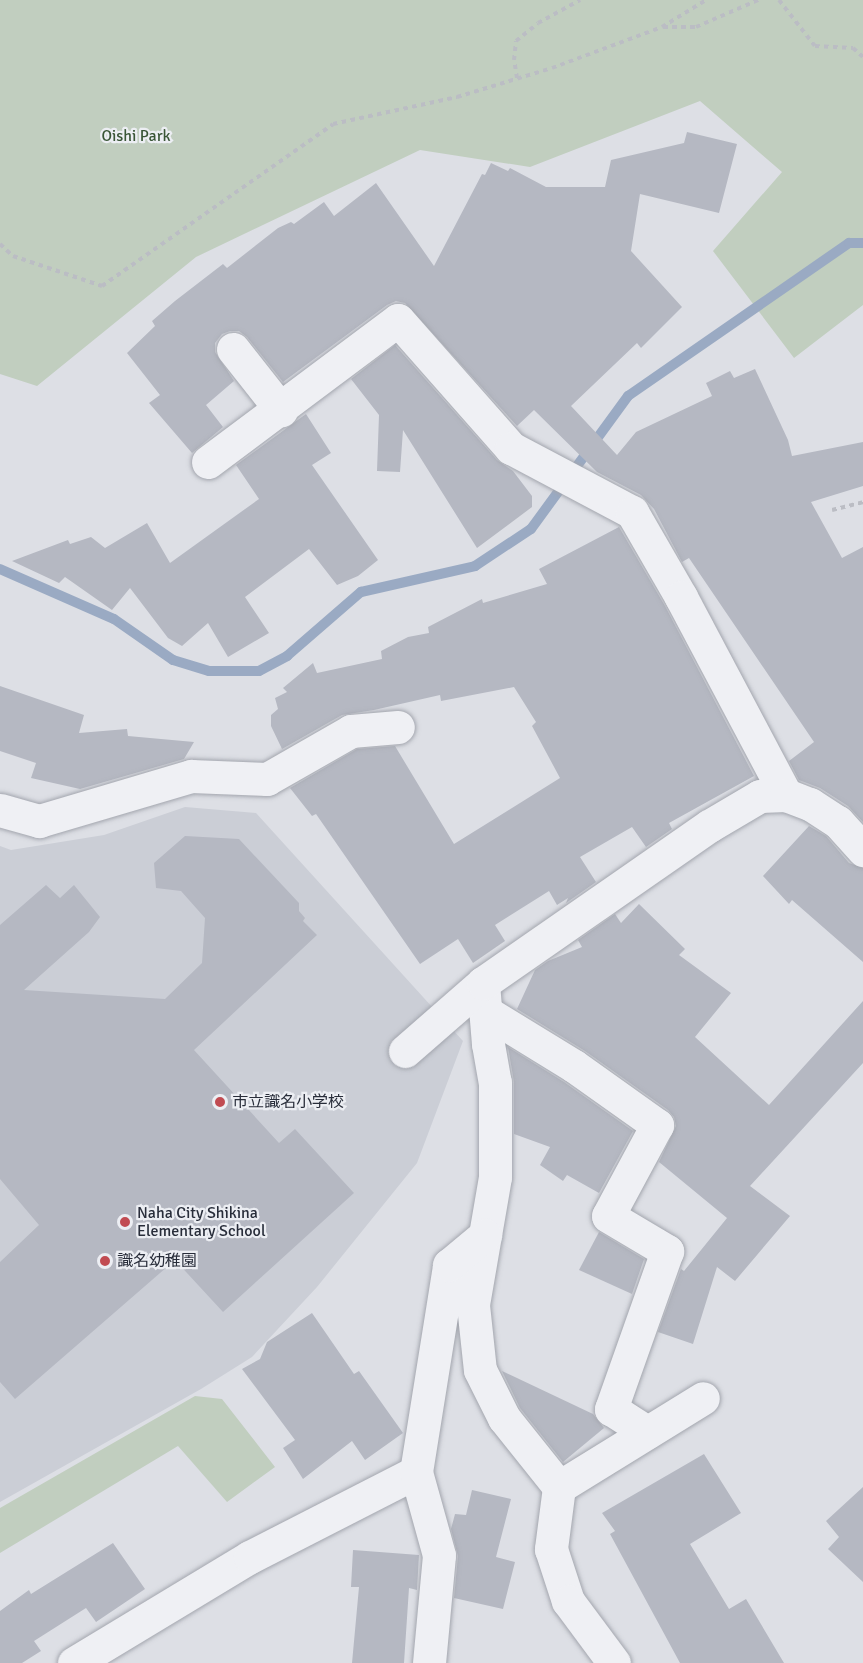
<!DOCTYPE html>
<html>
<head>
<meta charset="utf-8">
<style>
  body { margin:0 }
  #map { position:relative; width:863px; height:1663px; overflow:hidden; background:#dddfe5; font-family:Signika,"Noto Sans JP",sans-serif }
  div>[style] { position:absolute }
  .built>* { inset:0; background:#cbced6 }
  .green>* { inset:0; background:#c1cebf }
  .stream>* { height:10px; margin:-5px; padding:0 5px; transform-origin:5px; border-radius:5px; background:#9aaac3 }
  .building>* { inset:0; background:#b5b8c2 }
  .path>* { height:4px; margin-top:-2px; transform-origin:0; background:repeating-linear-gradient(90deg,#bbbdc4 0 4.5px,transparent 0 9px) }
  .roads { filter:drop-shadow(0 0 2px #a3a6ae) drop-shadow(0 0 2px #a3a6ae) }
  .minor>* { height:33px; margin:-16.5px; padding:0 16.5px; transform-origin:16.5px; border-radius:16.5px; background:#eff0f4 }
  .dots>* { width:16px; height:16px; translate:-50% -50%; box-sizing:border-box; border:3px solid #eceef3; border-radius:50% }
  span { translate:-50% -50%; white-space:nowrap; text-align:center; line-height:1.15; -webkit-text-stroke:4.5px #eceef3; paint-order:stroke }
  .park-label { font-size:16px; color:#395536 }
  .poi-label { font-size:16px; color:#282d3a }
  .left { translate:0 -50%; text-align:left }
</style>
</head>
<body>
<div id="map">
  <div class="built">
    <div style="clip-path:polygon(185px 807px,256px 813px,463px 1041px,417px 1163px,317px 1287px,252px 1357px,201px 1389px,0 1502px,0 846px,11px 850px,104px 835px)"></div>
  </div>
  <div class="green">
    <div style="clip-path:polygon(0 0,863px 0,863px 305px,794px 358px,713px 251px,782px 172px,700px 101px,530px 167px,420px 150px,196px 257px,37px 386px,0 374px)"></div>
    <div style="clip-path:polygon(195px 1396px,222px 1399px,275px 1467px,227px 1502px,178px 1446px,0 1553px,0 1508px)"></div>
  </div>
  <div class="stream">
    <div style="left:0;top:569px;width:124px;rotate:23.7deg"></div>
    <div style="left:114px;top:619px;width:72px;rotate:34.8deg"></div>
    <div style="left:173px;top:660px;width:38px;rotate:17deg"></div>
    <div style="left:209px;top:671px;width:50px"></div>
    <div style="left:259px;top:671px;width:32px;rotate:-28deg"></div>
    <div style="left:287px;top:656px;width:98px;rotate:-40.9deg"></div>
    <div style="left:361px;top:592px;width:117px;rotate:-12.8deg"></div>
    <div style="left:475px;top:566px;width:67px;rotate:-33.5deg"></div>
    <div style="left:531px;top:529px;width:165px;rotate:-53.9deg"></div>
    <div style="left:628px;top:396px;width:269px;rotate:-34.7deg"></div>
    <div style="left:849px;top:243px;width:14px"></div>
  </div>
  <div class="building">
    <div style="clip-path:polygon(687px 132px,737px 144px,719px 213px,640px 194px,631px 251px,682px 307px,641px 348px,637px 343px,571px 406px,617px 455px,636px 432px,712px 396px,706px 383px,730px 371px,734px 378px,755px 369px,788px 440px,792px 456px,863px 442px,863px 486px,811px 502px,842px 558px,863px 547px,863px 822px,848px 806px,820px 788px,799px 780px,789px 761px,814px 742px,689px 558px,682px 562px,654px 509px,641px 495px,597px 472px,534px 410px,517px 426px,405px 303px,396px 301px,387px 305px,283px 382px,247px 337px,239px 331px,230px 331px,222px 334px,215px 343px,215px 352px,234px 381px,206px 405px,223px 427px,192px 453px,149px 403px,160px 395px,127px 353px,155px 326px,152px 321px,175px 301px,223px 264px,227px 268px,278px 228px,291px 222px,294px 224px,324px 202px,334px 216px,376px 183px,434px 266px,482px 174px,485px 175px,491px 163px,508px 171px,510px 168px,546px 187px,605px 187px,611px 160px,684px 143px)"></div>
    <div style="clip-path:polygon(395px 345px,497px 460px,513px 471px,532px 496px,532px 507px,477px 548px,403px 430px,400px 472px,377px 471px,379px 415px,351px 379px)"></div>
    <div style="clip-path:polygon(306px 414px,331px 453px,312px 465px,378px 560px,358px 576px,337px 585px,309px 549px,245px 597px,269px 633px,228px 657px,208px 623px,182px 646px,168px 638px,130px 588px,112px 610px,65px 577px,59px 583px,12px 561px,68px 540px,70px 544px,91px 537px,105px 548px,147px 523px,170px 563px,259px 499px,236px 465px)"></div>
    <div style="clip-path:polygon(619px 527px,665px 606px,754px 776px,669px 823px,672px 829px,646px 847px,632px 827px,580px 857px,596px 882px,566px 903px,568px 898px,557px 905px,549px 891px,495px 925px,505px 941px,473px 963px,458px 939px,420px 964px,316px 814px,312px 816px,290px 788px,357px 749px,395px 746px,454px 844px,560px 778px,532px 726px,536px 722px,514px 687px,441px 701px,440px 695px,374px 710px,342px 715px,282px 749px,271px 726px,271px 715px,278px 709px,275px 698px,287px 692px,283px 688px,313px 663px,317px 673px,382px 659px,381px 651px,408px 637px,429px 633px,428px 627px,482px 599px,483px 603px,547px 584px,539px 569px)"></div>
    <div style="clip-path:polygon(0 686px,84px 715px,79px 733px,127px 729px,128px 736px,194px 742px,184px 759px,80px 789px,31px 778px,36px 763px,0 751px)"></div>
    <div style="clip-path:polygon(809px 826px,826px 836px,849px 863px,863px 868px,863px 962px,792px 900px,789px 904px,763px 876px)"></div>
    <div style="clip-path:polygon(185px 836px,239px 839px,299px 903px,299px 911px,305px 918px,303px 921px,317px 935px,194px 1050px,279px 1143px,295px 1129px,354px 1193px,223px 1312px,175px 1260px,15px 1399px,0 1382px,0 1262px,39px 1225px,0 1179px,0 925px,46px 885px,60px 898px,74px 885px,100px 917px,89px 932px,24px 990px,165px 999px,202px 963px,205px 918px,181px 891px,156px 888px,154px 863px)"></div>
    <div style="clip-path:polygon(639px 904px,685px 949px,679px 955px,731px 993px,695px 1037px,769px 1105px,863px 1001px,863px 1063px,750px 1186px,790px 1216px,735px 1281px,717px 1267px,693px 1344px,658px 1332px,681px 1269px,684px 1271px,727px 1218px,659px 1162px,676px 1126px,674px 1117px,668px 1110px,585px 1051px,517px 1009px,535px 970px,548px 961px,582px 947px,578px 940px,615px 914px,621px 923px)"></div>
    <div style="clip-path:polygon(508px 1047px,564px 1082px,633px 1131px,599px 1193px,567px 1175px,563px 1181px,540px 1165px,550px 1147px,514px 1134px,514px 1082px)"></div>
    <div style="clip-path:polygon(599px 1232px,644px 1259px,632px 1294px,579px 1270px)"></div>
    <div style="clip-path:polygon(312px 1313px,354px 1374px,359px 1371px,403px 1433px,365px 1460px,352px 1441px,303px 1479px,283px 1448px,295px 1440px,242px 1369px,260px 1359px,267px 1342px)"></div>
    <div style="clip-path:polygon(502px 1371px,593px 1414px,604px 1428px,563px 1462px,520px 1408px)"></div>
    <div style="clip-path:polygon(704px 1454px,741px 1513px,690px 1544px,729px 1609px,746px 1599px,784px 1663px,680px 1663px,610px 1534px,615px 1531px,602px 1513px)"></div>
    <div style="clip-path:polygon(863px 1487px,863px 1582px,828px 1549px,839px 1537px,826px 1521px)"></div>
    <div style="clip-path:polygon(472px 1490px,511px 1499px,496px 1557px,515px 1562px,503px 1609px,454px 1598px,458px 1556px,451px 1529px,455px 1514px,466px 1515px)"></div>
    <div style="clip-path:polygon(113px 1543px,145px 1589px,96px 1622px,86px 1608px,34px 1641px,41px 1651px,22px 1663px,0 1663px,0 1611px,29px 1590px,31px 1594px)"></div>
    <div style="clip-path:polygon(353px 1550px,419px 1555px,417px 1590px,409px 1588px,404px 1663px,352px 1663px,359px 1587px,351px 1587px)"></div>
  </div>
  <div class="path">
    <div style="left:779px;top:0;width:58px;rotate:52deg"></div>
    <div style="left:815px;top:46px;width:38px;rotate:3deg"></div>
    <div style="left:853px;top:48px;width:13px;rotate:42deg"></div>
    <div style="left:663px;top:27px;width:33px"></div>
    <div style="left:696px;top:27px;width:68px;rotate:-23.5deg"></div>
    <div style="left:517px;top:78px;width:18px;rotate:-99deg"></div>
    <div style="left:514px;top:60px;width:19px;rotate:-84deg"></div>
    <div style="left:516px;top:41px;width:28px;rotate:-39deg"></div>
    <div style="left:538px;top:23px;width:48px;rotate:-28.7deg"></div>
    <div style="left:0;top:244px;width:18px;rotate:43deg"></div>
    <div style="left:13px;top:256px;width:94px;rotate:18.6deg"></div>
    <div style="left:102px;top:286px;width:282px;rotate:-35deg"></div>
    <div style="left:333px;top:124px;width:127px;rotate:-12.3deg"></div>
    <div style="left:457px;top:97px;width:99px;rotate:-17deg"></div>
    <div style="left:552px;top:68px;width:117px;rotate:-20.4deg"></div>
    <div style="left:662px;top:27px;width:52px;rotate:-31.5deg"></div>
    <div style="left:832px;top:510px;width:32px;rotate:-14deg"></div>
  </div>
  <div class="roads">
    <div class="minor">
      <div style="left:233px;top:349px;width:78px;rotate:51.8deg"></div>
      <div style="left:208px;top:462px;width:237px;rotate:-36.8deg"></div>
      <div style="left:398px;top:320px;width:171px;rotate:48.6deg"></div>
      <div style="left:511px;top:448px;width:137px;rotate:27.9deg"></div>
      <div style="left:632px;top:512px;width:98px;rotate:60deg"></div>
      <div style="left:681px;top:597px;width:224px;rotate:62.1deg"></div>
      <div style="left:0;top:810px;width:41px;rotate:15.8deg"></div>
      <div style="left:39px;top:821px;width:159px;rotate:-16.5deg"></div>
      <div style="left:191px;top:776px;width:76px;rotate:2.3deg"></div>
      <div style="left:267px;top:779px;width:97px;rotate:-29.7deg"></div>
      <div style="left:351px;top:731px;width:47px;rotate:-4.9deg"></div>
      <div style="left:483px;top:983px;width:61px;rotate:85.3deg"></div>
      <div style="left:488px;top:1044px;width:39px;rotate:80deg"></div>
      <div style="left:495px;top:1082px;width:95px;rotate:90deg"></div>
      <div style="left:495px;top:1177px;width:130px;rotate:99.8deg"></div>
      <div style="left:473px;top:1305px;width:65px;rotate:83.9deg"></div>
      <div style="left:480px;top:1370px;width:54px;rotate:63.4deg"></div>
      <div style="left:504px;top:1418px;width:88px;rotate:51.4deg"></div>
      <div style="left:559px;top:1487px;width:63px;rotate:97.4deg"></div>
      <div style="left:551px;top:1549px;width:55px;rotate:71.9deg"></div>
      <div style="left:568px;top:1601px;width:77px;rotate:53.4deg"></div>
      <div style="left:486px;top:1012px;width:103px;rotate:31.5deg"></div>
      <div style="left:574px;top:1066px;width:102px;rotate:35.4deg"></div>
      <div style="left:657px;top:1125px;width:103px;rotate:118.3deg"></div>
      <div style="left:608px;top:1216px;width:69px;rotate:30.7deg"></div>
      <div style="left:667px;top:1251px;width:168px;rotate:109.5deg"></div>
      <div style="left:611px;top:1409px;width:43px;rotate:32.6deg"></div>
      <div style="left:405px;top:1051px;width:103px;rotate:-41.1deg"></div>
      <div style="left:483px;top:983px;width:275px;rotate:-34.8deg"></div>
      <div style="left:709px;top:826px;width:59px;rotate:-30.5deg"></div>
      <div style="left:760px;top:796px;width:26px;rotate:-2deg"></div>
      <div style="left:786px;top:795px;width:26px;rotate:21deg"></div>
      <div style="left:810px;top:804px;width:33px;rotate:33deg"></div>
      <div style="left:838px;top:822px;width:38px;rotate:48deg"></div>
      <div style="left:559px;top:1487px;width:169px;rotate:-31.7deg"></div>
      <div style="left:74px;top:1663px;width:205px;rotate:-31.1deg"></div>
      <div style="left:250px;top:1557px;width:186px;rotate:-27.1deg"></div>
      <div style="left:429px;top:1663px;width:108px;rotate:-84.7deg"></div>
      <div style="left:439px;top:1555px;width:86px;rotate:-105.5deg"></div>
      <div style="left:416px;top:1472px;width:210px;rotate:-80.9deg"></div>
      <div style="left:449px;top:1265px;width:47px;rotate:-39.8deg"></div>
    </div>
  </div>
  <div class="dots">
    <div style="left:220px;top:1102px;background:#c14b52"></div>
    <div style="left:125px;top:1222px;background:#c14b52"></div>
    <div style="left:105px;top:1261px;background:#c14b52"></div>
  </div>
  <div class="park-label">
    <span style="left:136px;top:136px">Oishi Park</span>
  </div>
  <div class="poi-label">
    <span class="left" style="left:232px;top:1102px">市立識名小学校</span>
    <span class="left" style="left:137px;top:1222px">Naha City Shikina<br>Elementary School</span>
    <span class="left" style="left:117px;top:1261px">識名幼稚園</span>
  </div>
</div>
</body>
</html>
